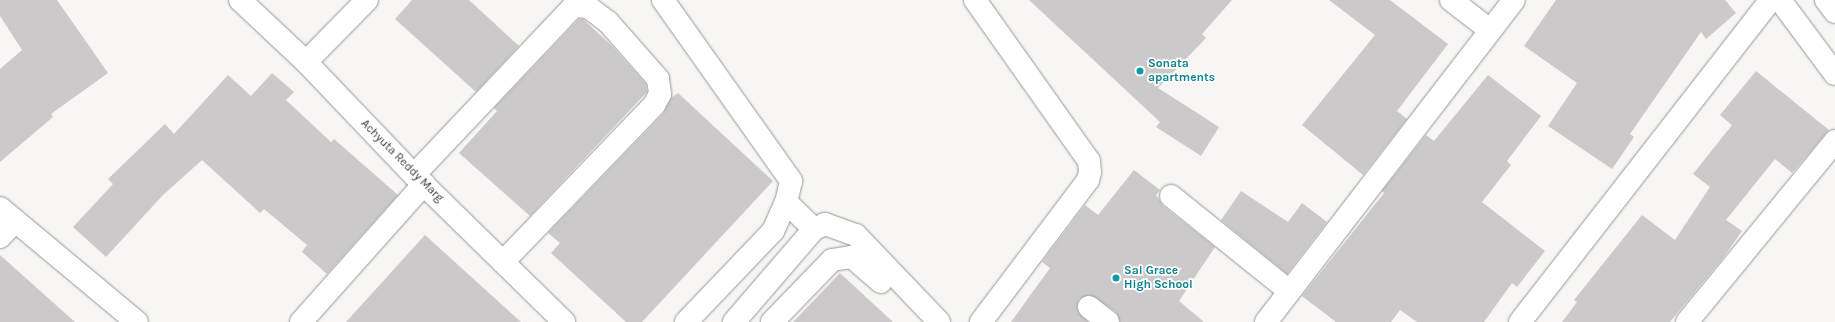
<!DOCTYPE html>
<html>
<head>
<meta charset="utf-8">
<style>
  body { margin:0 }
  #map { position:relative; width:1835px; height:322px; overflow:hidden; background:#f7f6f3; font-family:Karla,sans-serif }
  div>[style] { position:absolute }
  .building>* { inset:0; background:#cdc9cb }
  .roads { filter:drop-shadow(0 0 1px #979794) drop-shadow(0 0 1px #979794) }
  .minor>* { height:22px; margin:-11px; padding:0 11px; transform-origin:11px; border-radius:11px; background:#fff }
  .tertiary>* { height:22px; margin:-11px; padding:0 11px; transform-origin:11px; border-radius:11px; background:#fff }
  .primary>* { height:22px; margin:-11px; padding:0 11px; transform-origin:11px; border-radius:11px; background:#fff }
  .dots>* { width:11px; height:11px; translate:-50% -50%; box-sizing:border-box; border:2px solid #fff; border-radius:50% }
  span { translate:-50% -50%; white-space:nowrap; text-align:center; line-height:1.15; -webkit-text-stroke:3.5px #fff; paint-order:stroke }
  .culture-label { font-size:12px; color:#0d838f; font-weight:700 }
  .left { translate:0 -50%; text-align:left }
  .street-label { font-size:12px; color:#393837 }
</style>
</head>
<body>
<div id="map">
  <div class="building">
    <div style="clip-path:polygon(0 0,57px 0,108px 73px,51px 114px,53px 117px,0 162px,0 69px,22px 50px,0 16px)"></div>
    <div style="clip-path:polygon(412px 0,469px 0,519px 46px,476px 92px,395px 19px)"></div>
    <div style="clip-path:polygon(1029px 0,1232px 0,1202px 34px,1206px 38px,1158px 88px,1219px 127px,1201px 156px,1156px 127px,1160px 122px)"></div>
    <div style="clip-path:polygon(1329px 0,1390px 0,1448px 44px,1397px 111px,1407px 119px,1363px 175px,1302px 125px,1375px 35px)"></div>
    <div style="clip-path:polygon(1556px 0,1725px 0,1736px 13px,1706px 39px,1701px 32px,1630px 134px,1634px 137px,1612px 169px,1548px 126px,1577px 83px,1524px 46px)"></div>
    <div style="clip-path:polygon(579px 19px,583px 19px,611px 45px,646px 84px,647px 92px,530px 216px,459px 153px,497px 111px,494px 108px)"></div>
    <div style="clip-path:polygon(1756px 71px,1829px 130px,1792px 173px,1775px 159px,1726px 220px,1742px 231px,1723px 258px,1670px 322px,1562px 322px,1577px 302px,1574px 300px,1642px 215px,1675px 240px,1710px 187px,1693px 174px,1732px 125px,1720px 115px)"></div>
    <div style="clip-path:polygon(272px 73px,294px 92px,286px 100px,331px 142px,334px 139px,398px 195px,327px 274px,302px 252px,307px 245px,264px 209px,260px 213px,202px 160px,163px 195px,106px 257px,73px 227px,113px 184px,108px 179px,165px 124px,174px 134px,228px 75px,251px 96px)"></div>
    <div style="clip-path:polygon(1488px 75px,1541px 116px,1507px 161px,1511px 165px,1482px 202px,1545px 251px,1517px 287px,1512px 283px,1484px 322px,1417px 322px,1400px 310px,1391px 322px,1336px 322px,1302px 296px,1384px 193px,1382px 191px,1426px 135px,1434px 141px)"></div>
    <div style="clip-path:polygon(678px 93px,773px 181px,642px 322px,626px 322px,551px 253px,560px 243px,548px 233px,663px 114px,671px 98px)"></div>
    <div style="clip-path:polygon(1134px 170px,1160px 190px,1156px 195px,1163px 206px,1215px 247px,1179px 301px,1204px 322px,1120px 322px,1116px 312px,1090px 295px,1079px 299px,1077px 306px,1078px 312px,1088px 322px,1011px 322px,1050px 268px,1042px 262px,1085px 205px,1098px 215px)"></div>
    <div style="clip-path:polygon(1241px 191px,1288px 222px,1302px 203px,1327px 222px,1287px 274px,1221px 220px)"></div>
    <div style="clip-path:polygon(425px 235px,521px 322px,346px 322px)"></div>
    <div style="clip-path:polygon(0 255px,75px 322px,0 322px)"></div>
    <div style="clip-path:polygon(840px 273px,893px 322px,793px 322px)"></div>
  </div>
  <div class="roads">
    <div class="minor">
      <div style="left:663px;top:0;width:222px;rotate:54.7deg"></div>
      <div style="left:791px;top:181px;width:22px;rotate:103deg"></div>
      <div style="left:786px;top:202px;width:32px;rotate:114deg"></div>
      <div style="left:773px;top:231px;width:126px;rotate:133.7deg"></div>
      <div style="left:975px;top:0;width:197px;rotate:54.7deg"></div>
      <div style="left:1089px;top:161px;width:11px;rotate:85deg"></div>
      <div style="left:1090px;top:172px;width:8px;rotate:104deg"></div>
      <div style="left:1088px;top:180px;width:178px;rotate:127deg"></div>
      <div style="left:1451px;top:0;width:49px;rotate:37.6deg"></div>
      <div style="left:306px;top:62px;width:87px;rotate:-45.5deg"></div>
      <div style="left:414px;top:175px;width:233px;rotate:-46.6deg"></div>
      <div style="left:574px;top:6px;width:14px;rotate:4deg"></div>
      <div style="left:588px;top:7px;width:25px;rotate:37deg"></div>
      <div style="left:608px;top:22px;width:76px;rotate:48.7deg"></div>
      <div style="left:658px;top:79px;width:15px;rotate:82deg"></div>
      <div style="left:660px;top:94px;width:13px;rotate:119deg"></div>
      <div style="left:654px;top:105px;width:218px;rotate:133.9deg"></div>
      <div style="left:1171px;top:196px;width:151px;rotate:38.8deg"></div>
      <div style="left:786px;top:202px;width:39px;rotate:44deg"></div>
      <div style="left:0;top:208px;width:178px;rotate:39.8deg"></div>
      <div style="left:0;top:237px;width:22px;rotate:-47deg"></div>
      <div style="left:1089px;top:307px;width:24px;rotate:38deg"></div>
      <div style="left:301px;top:322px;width:185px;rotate:-48.3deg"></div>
      <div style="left:734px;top:322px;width:123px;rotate:-49.3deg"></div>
      <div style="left:814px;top:229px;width:12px;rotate:-24deg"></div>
      <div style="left:825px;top:224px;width:33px;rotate:20deg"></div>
      <div style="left:856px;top:235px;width:120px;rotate:46.3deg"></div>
      <div style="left:772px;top:322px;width:86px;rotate:-45.9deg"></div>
      <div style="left:832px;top:260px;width:20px;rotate:-9deg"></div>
      <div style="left:852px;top:257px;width:38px;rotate:41deg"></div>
      <div style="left:1266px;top:322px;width:406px;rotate:-52.4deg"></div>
      <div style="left:1520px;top:322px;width:408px;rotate:-52.1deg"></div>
      <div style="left:1687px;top:322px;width:234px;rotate:-50.7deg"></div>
    </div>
    <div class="tertiary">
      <div style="left:240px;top:0;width:91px;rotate:43.2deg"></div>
      <div style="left:306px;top:62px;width:156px;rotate:46.3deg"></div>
      <div style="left:414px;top:175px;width:210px;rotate:44.4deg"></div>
    </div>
    <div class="primary">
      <div style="left:1780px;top:0;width:92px;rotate:53.4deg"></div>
      <div style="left:1826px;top:0;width:15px;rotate:53deg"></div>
    </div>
  </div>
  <div class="dots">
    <div style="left:1140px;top:71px;background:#0f9aa8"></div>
    <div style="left:1116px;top:278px;background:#0f9aa8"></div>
  </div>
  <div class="culture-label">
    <span class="left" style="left:1148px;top:71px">Sonata<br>apartments</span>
    <span class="left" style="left:1124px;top:278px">Sai Grace<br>High School</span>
  </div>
  <div class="street-label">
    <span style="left:402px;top:161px;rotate:45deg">Achyuta Reddy Marg</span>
  </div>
</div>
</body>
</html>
